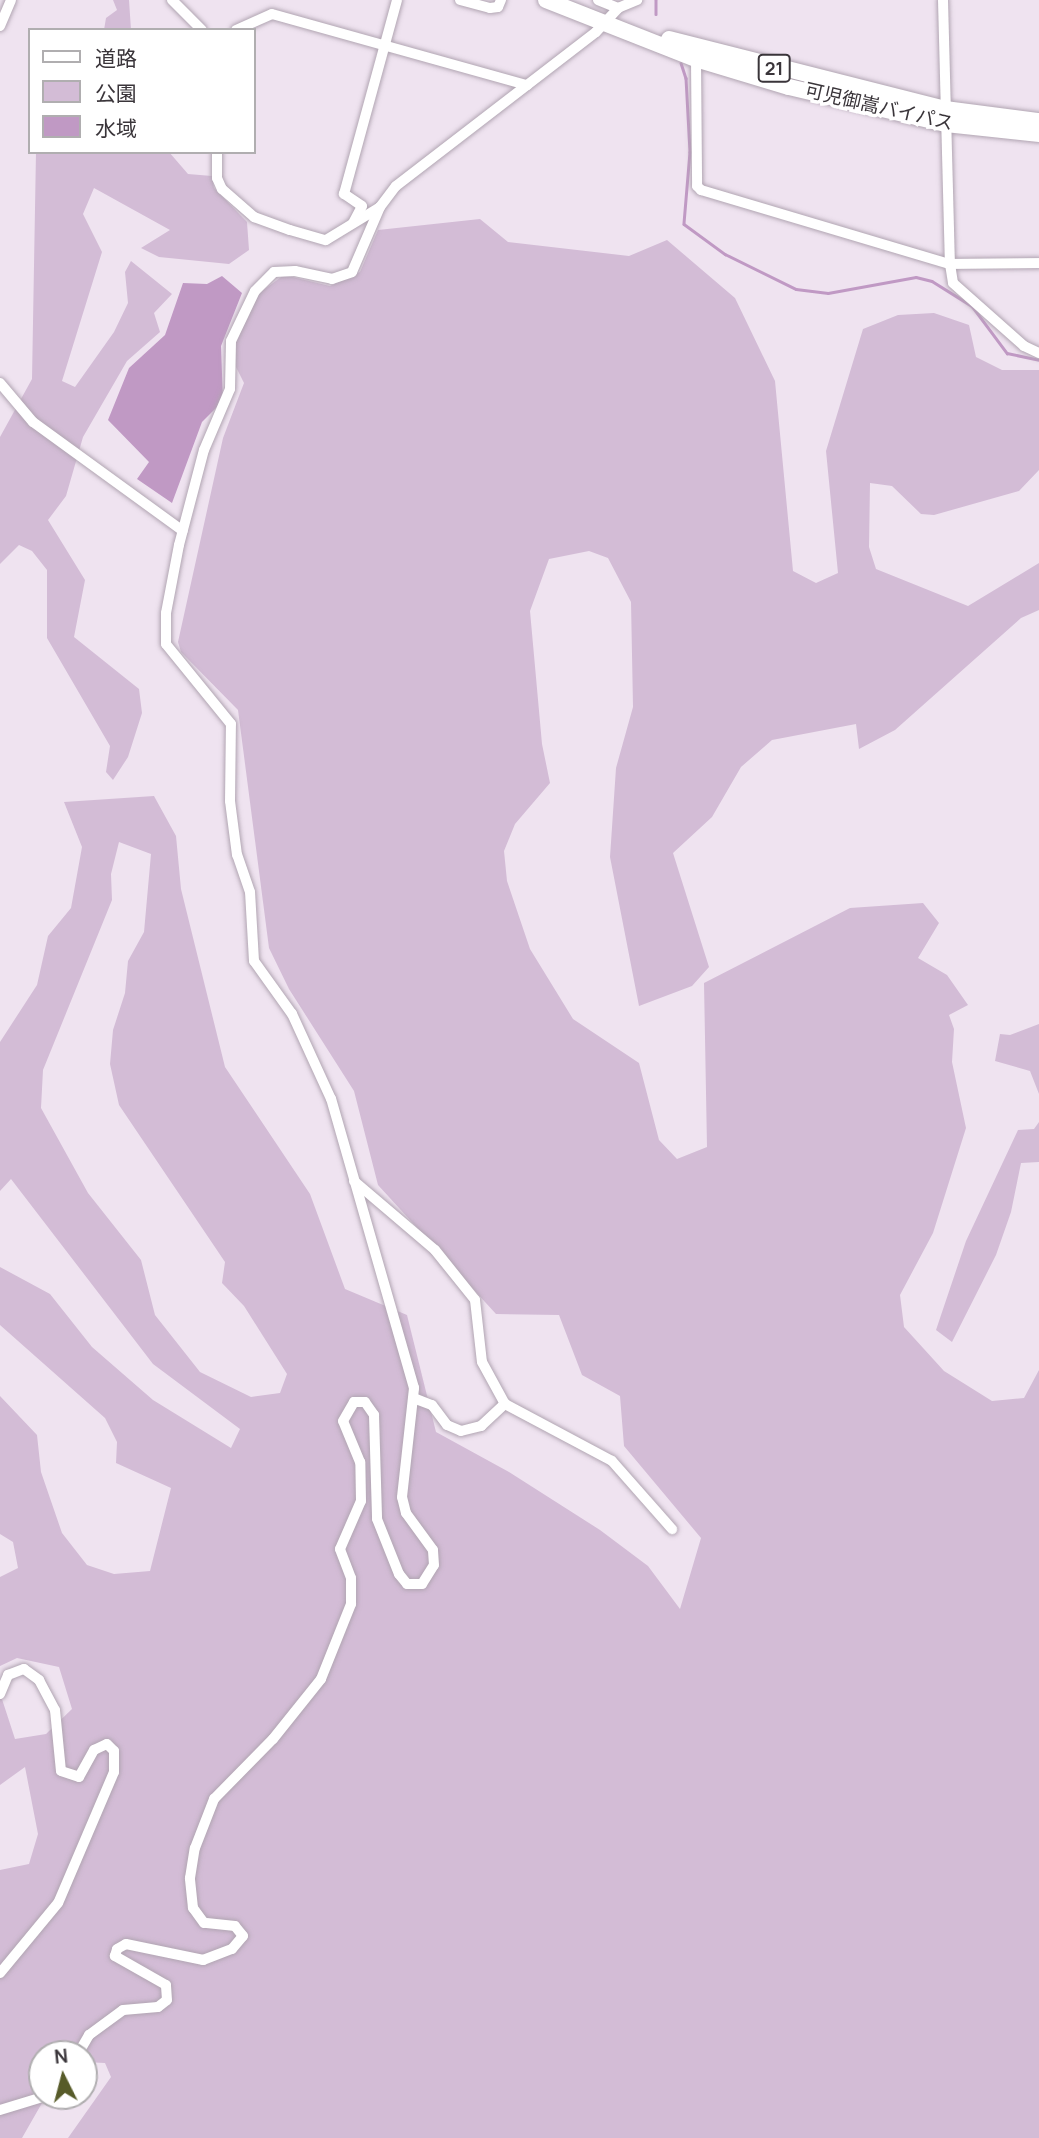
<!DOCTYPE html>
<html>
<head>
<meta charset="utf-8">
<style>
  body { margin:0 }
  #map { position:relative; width:1039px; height:2138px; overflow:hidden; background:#efe3f0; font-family:Manrope,"Noto Sans JP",sans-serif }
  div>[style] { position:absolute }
  .green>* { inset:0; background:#d3bcd6 }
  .water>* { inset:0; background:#c099c4 }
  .stream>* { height:2.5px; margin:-1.25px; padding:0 1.25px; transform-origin:1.25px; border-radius:1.25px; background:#c099c4 }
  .roads { filter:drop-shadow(0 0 2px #b1a5b2) drop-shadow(0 0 2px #b1a5b2) }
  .minor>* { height:10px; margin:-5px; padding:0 5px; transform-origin:5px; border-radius:5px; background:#fff }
  .highway>* { height:16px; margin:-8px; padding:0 8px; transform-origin:8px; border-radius:8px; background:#fff }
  span { translate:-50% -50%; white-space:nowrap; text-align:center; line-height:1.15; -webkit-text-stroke:7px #fff; paint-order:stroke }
  .shield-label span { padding:2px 5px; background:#fff; border:2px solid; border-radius:5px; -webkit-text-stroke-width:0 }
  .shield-label { font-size:18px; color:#3a353a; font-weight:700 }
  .street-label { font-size:19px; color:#3a353a }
  .legend { position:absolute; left:28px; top:28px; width:228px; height:126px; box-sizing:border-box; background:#fff; border:2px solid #b0aeb0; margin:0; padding:9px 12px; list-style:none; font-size:21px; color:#3a353a }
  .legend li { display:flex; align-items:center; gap:14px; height:35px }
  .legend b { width:35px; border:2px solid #b0aeb0 }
  .north { position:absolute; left:28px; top:2040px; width:70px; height:70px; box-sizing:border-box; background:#fff; border:2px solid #b0aeb0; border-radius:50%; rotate:354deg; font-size:19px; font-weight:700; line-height:28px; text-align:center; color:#3a353a }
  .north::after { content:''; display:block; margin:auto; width:24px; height:32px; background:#575b29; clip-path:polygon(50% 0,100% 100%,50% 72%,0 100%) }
</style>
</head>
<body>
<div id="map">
  <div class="green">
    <div style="clip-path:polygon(113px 0,129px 0,131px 30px,104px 30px,106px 18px,117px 10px)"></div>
    <div style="clip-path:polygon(36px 152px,169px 152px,188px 174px,212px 176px,214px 188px,247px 222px,249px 250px,229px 264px,159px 257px,141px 248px,170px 230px,94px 188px,83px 214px,102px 252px,62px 381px,75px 387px,114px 332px,128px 303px,125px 272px,131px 261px,172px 294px,154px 313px,160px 332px,127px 361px,83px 437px,66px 496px,48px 520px,85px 580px,74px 637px,139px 689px,142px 713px,128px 757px,113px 780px,106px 772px,110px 746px,47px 638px,47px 570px,32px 551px,19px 545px,0 564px,0 437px,32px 379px)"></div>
    <div style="clip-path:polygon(evenodd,480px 219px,508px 242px,629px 256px,667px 240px,735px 298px,775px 381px,793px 571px,816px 583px,838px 573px,826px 451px,863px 329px,898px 315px,934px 313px,969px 325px,976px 357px,1002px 370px,1039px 370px,1039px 470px,1019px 491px,934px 515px,921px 514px,892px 486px,870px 483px,869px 547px,876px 569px,968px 606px,1039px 563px,1039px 610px,1021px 618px,895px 730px,859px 749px,856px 724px,772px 740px,741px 767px,712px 817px,673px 853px,709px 967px,692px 986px,639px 1006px,610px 857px,616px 768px,633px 707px,631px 602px,608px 558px,589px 551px,549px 559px,530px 611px,542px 744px,550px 783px,515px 824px,504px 851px,507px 881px,530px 949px,573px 1019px,639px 1063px,659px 1140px,677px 1159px,707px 1147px,704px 983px,850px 908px,923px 903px,939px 923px,918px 958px,947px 975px,968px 1005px,949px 1015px,954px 1029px,952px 1062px,966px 1128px,933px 1233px,900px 1295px,904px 1327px,944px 1371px,992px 1401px,1024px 1398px,1039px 1370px,1039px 2138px,68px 2138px,111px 2077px,105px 2063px,84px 2062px,84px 2054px,42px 2054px,42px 2096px,46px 2096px,22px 2138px,0 2138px,0 1870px,29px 1864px,38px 1834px,25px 1767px,0 1785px,0 1693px,15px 1739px,46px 1734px,72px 1709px,59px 1667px,17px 1658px,0 1666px,0 1577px,18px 1568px,13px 1542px,0 1534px,0 1396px,37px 1435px,41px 1472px,62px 1533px,87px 1565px,114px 1574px,150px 1571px,171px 1488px,116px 1463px,117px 1442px,105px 1418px,0 1325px,0 1267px,50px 1294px,92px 1347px,153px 1400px,231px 1448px,240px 1429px,153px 1364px,11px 1179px,0 1191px,0 1042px,37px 985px,48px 936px,71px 908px,82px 847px,64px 802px,154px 796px,176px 836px,181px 889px,225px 1067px,310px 1194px,345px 1289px,407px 1315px,436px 1432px,509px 1472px,600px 1530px,648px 1566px,680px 1609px,701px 1538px,624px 1446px,620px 1396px,582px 1375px,559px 1315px,496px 1314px,378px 1185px,354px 1091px,289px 989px,269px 948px,238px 710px,181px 652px,178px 642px,223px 438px,244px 383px,235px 365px,236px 340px,258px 294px,284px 275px,330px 286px,360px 272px,378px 230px,480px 219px,119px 842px,151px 854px,144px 932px,128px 961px,125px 993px,113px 1030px,110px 1064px,119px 1105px,225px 1262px,222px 1283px,244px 1306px,287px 1374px,280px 1393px,251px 1397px,200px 1372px,155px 1315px,141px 1260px,88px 1193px,41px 1108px,43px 1070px,112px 900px,111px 874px,119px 842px)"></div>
    <div style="clip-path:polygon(1039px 1024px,1039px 1094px,1030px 1071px,995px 1061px,1000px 1034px,1010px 1035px)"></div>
    <div style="clip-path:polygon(1039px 1122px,1039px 1162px,1021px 1163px,1011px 1212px,996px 1255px,952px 1342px,936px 1330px,966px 1241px,1018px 1130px,1034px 1129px)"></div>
  </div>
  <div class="water">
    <div style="clip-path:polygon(222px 276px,242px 293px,221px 346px,223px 401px,202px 422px,172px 503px,137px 479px,149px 462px,108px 420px,129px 368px,165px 335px,183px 283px,207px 284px)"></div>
  </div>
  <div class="stream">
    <div style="left:656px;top:0;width:14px;rotate:90deg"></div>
    <div style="left:681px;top:63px;width:16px;rotate:72deg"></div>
    <div style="left:686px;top:78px;width:74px;rotate:86.9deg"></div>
    <div style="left:690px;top:152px;width:72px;rotate:94.8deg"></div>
    <div style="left:684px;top:224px;width:51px;rotate:36.2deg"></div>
    <div style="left:725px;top:254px;width:79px;rotate:26.2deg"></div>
    <div style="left:796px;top:289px;width:32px;rotate:7deg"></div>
    <div style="left:828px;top:293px;width:89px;rotate:-10.3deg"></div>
    <div style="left:916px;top:277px;width:16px;rotate:14deg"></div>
    <div style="left:932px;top:281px;width:47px;rotate:32deg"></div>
    <div style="left:972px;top:306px;width:59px;rotate:53.3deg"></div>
    <div style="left:1007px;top:353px;width:33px;rotate:12deg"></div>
  </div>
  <div class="roads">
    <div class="minor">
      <div style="left:172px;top:0;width:42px;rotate:45deg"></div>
      <div style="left:460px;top:0;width:31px;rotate:15deg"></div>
      <div style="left:490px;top:8px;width:8px;rotate:-7deg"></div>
      <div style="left:498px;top:7px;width:8px;rotate:-67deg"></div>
      <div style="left:598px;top:0;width:22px;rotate:22deg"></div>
      <div style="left:943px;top:0;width:264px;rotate:88.5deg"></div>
      <div style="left:950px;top:264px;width:89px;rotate:-0.6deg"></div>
      <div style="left:0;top:26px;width:28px;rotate:-67deg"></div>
      <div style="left:236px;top:30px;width:39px;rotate:-24deg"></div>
      <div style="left:272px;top:14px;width:265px;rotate:15.6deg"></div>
      <div style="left:696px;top:59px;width:127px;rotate:89.5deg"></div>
      <div style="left:697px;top:186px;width:6px;rotate:45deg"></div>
      <div style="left:701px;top:190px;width:260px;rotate:16.6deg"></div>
      <div style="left:950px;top:264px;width:19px;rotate:81deg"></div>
      <div style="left:953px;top:283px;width:95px;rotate:41.6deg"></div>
      <div style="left:1024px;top:346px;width:17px;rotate:25deg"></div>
      <div style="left:217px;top:152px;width:26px;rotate:90deg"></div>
      <div style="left:217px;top:178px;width:12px;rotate:66deg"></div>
      <div style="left:222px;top:189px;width:43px;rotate:41.2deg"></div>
      <div style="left:254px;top:217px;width:38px;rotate:20deg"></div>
      <div style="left:290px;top:230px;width:37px;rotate:16deg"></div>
      <div style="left:326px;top:240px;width:63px;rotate:-31.4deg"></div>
      <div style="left:353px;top:223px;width:19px;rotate:-62deg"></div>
      <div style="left:362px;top:206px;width:22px;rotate:-146deg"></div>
      <div style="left:344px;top:194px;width:201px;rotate:-74.7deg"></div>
      <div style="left:0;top:383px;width:51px;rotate:49.8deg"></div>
      <div style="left:33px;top:422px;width:185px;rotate:36deg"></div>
      <div style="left:354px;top:1181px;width:106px;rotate:40.4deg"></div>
      <div style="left:435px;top:1250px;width:64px;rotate:51.3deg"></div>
      <div style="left:475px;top:1300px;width:62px;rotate:83.6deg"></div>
      <div style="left:482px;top:1362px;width:48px;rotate:61.3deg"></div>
      <div style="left:505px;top:1404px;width:121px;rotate:28deg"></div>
      <div style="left:612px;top:1461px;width:91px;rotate:48.6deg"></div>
      <div style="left:416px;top:1399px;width:17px;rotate:21deg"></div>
      <div style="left:432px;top:1405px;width:25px;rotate:53deg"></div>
      <div style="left:447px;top:1425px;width:15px;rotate:23deg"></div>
      <div style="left:461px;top:1431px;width:21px;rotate:-14deg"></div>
      <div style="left:481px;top:1426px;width:33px;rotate:-43deg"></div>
      <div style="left:0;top:1694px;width:21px;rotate:-67deg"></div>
      <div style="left:8px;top:1675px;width:17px;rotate:-21deg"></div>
      <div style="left:24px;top:1669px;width:19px;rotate:36deg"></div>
      <div style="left:39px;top:1680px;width:34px;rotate:62deg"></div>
      <div style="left:55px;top:1710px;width:61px;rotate:84.4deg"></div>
      <div style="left:61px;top:1771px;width:19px;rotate:18deg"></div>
      <div style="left:79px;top:1777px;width:31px;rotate:-61deg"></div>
      <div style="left:94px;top:1750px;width:14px;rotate:-25deg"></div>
      <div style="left:107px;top:1744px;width:10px;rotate:45deg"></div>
      <div style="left:114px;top:1751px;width:21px;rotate:90deg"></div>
      <div style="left:114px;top:1772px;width:142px;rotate:113.1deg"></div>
      <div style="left:58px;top:1903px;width:91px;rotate:129.6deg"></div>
      <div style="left:78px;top:2054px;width:22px;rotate:-60deg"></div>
      <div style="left:89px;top:2035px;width:42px;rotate:-36.3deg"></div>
      <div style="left:123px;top:2010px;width:35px;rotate:-5deg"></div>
      <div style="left:158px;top:2007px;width:11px;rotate:-38deg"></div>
      <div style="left:167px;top:2000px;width:15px;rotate:-94deg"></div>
      <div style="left:166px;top:1985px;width:59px;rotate:-150.4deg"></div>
      <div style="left:115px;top:1956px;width:7px;rotate:-74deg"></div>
      <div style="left:117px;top:1949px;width:10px;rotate:-29deg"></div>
      <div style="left:126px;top:1944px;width:79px;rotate:11.7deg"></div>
      <div style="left:203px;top:1960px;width:31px;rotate:-21deg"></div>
      <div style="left:232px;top:1949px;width:17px;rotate:-50deg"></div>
      <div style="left:243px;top:1936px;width:13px;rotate:-129deg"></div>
      <div style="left:235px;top:1926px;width:31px;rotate:-174deg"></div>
      <div style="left:204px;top:1923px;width:19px;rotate:-126deg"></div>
      <div style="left:193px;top:1908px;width:30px;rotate:-96deg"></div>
      <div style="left:190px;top:1878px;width:30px;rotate:-81deg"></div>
      <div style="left:195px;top:1848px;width:53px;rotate:-68.8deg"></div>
      <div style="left:214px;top:1799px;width:84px;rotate:-45.5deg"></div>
      <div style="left:273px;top:1739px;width:77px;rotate:-51.3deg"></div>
      <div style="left:321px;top:1679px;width:81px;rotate:-68.2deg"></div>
      <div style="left:351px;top:1604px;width:26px;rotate:-90deg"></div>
      <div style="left:351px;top:1578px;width:31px;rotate:-111deg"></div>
      <div style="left:340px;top:1549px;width:52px;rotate:-66.4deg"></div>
      <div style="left:361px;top:1501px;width:39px;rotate:-91deg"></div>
      <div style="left:360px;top:1462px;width:44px;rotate:-112.5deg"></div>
      <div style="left:343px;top:1421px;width:22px;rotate:-60deg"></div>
      <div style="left:354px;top:1402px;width:11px"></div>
      <div style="left:365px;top:1402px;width:16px;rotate:55deg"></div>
      <div style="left:374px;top:1415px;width:104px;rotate:88.3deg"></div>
      <div style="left:377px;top:1519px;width:59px;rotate:68.2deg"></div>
      <div style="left:399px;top:1574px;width:13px;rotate:51deg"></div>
      <div style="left:407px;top:1584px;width:15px"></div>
      <div style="left:422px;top:1584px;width:22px;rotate:-58deg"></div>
      <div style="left:434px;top:1565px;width:15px;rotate:-94deg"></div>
      <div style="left:433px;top:1550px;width:46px;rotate:-126.1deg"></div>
      <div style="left:406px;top:1513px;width:16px;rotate:-104deg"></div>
      <div style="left:402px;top:1497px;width:110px;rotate:-83.7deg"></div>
      <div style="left:414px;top:1388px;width:301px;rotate:-106deg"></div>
      <div style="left:331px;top:1099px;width:94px;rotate:-114.6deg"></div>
      <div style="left:292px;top:1014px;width:65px;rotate:-125.6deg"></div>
      <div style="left:254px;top:961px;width:69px;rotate:-93.3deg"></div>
      <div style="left:250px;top:892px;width:39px;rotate:-109deg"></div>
      <div style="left:237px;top:855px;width:54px;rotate:-97.4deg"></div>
      <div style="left:230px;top:801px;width:77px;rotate:-89.3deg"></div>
      <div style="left:231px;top:724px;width:103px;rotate:-129.1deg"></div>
      <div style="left:166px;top:644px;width:31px;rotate:-90deg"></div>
      <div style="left:166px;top:613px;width:69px;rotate:-79.2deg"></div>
      <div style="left:179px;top:545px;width:98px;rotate:-75.3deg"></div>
      <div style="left:204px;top:450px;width:66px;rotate:-66.9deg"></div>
      <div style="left:230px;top:389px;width:48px;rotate:-88.8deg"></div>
      <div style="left:231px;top:341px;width:55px;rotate:-64.4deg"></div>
      <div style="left:255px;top:291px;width:27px;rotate:-45deg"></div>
      <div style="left:274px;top:272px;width:21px;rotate:-3deg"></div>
      <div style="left:295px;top:271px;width:38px;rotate:12deg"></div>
      <div style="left:332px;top:279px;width:21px;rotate:-19deg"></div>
      <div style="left:352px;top:272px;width:71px;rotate:-66.7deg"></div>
      <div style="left:380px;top:207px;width:26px;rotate:-53deg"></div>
      <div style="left:396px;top:186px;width:252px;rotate:-37.6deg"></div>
      <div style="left:596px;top:32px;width:33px;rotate:-47deg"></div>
      <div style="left:618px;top:8px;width:21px;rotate:-23deg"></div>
      <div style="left:0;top:2110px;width:48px;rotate:-16.9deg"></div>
    </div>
    <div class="highway">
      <div style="left:546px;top:0;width:161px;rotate:21.5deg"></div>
      <div style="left:696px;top:59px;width:97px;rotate:16.8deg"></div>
      <div style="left:789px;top:87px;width:161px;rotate:13.3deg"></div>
      <div style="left:946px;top:124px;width:94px;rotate:6.1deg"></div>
      <div style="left:669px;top:39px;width:285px;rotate:14.2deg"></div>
      <div style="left:945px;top:109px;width:95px;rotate:7.3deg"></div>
    </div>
  </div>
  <div class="shield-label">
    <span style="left:774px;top:68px">21</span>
  </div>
  <div class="street-label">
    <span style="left:879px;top:107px;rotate:13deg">可児御嵩バイパス</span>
  </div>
  <ul class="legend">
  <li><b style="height:9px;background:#fff"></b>道路</li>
  <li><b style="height:19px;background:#d3bcd6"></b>公園</li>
  <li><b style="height:19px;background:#c099c4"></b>水域</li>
  </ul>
  <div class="north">N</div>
</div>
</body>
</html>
